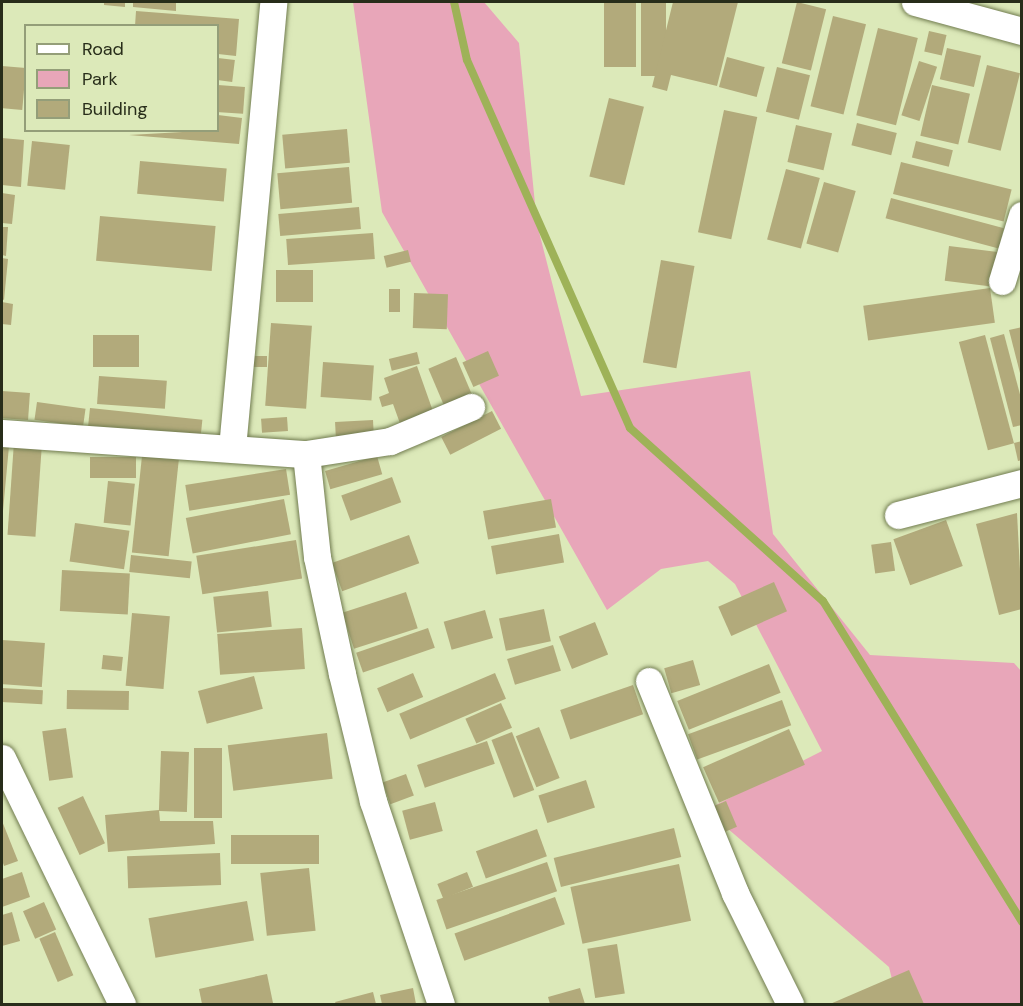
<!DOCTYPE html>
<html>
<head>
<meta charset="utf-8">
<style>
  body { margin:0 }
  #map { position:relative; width:1023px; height:1006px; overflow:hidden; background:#dce9b9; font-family:"DM Sans",sans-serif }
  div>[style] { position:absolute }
  .green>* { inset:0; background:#e8a6b9 }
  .stream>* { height:8px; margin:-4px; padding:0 4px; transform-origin:4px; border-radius:4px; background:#9eb258 }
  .building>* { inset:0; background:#b2aa7b; transform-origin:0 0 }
  .roads { filter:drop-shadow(0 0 2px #717c50) drop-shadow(0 0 2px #717c50) }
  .minor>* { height:27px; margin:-13.5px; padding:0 13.5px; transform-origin:13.5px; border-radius:13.5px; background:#fff }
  span { translate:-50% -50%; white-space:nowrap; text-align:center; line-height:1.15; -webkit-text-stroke:6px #dce9b9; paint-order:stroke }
  .frame { position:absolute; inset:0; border:3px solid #282d1a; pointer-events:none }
  .legend { position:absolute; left:24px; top:24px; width:195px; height:108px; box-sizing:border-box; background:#dce9b9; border:2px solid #949e79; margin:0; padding:8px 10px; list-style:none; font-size:18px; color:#282d1a }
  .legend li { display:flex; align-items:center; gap:12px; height:30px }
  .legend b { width:30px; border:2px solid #949e79 }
</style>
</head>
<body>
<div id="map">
  <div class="green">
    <div style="clip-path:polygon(353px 2px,484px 2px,519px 43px,537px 224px,581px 396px,750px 371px,773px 534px,870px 655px,1014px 663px,1021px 671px,1021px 1004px,898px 1004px,889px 967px,706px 810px,822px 751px,735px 584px,708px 561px,661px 569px,607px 610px,382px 212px)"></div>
  </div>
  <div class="stream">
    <div style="left:454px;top:2px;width:59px;rotate:77.4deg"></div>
    <div style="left:467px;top:60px;width:402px;rotate:66.1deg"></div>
    <div style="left:630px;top:428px;width:259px;rotate:41.9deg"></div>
    <div style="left:823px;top:601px;width:378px;rotate:58.2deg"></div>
  </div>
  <div class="building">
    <div style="clip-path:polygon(104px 2px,125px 2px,125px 7px,104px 5px)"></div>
    <div style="clip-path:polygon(133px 2px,176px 2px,176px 11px,133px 7px)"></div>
    <div style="left:604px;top:2px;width:32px;height:65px"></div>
    <div style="left:641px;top:2px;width:25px;height:74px"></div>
    <div style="clip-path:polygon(673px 2px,738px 2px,717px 86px,671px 75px,667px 91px,652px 87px)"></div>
    <div style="left:797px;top:2px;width:30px;height:63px;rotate:14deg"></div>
    <div style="clip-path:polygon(136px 11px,239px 19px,236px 56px,218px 54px,218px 26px,135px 26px)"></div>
    <div style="left:833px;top:16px;width:34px;height:93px;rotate:14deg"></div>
    <div style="left:878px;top:28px;width:41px;height:90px;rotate:14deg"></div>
    <div style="left:929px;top:31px;width:18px;height:21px;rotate:13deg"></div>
    <div style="left:947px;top:48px;width:35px;height:32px;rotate:13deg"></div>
    <div style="left:727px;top:57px;width:39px;height:31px;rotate:15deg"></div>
    <div style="left:218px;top:58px;width:17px;height:22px;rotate:7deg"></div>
    <div style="left:919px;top:61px;width:19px;height:57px;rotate:18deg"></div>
    <div style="left:987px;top:65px;width:34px;height:80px;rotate:14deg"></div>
    <div style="left:2px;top:66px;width:24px;height:42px;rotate:5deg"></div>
    <div style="left:777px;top:67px;width:34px;height:46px;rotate:14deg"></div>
    <div style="left:218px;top:85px;width:27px;height:27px;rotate:4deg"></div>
    <div style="left:932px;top:85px;width:39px;height:52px;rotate:13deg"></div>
    <div style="left:609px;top:98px;width:36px;height:81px;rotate:14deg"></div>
    <div style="left:724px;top:110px;width:34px;height:125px;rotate:12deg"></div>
    <div style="clip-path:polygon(218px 115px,242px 118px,239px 144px,129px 135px,218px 130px)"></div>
    <div style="left:857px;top:123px;width:41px;height:23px;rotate:14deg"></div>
    <div style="left:796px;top:125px;width:37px;height:38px;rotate:13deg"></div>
    <div style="left:347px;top:129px;width:34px;height:65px;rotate:85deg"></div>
    <div style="clip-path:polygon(2px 138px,24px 140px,21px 187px,2px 185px)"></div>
    <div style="left:32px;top:141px;width:38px;height:45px;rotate:6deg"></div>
    <div style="left:916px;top:141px;width:38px;height:17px;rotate:14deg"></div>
    <div style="left:140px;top:161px;width:87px;height:33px;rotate:5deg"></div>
    <div style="left:901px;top:162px;width:114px;height:33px;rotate:14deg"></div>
    <div style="left:349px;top:167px;width:36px;height:72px;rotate:85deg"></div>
    <div style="left:786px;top:169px;width:35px;height:73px;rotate:15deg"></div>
    <div style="left:824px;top:182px;width:33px;height:64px;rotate:16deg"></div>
    <div style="clip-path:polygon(2px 193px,15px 195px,12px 224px,2px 223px)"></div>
    <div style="left:891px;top:198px;width:117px;height:21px;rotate:15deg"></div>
    <div style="left:359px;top:207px;width:22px;height:81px;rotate:85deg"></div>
    <div style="left:100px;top:216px;width:116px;height:45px;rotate:5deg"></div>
    <div style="clip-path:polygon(2px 227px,8px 227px,6px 256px,2px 255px)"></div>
    <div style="left:373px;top:233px;width:26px;height:87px;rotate:86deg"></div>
    <div style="left:949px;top:246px;width:51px;height:35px;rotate:7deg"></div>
    <div style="left:408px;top:250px;width:12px;height:25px;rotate:76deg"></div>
    <div style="clip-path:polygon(2px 258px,8px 259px,4px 300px,2px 299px)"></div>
    <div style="left:661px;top:260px;width:34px;height:104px;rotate:10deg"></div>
    <div style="left:276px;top:270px;width:37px;height:32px"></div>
    <div style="left:990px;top:288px;width:35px;height:128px;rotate:82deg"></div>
    <div style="left:389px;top:289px;width:11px;height:23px"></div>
    <div style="left:414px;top:293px;width:34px;height:35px;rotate:2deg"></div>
    <div style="clip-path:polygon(2px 302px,13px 304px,11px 325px,2px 324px)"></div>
    <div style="left:271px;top:323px;width:41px;height:83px;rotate:4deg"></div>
    <div style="clip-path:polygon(1022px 327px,1022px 377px,1021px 377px,1009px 330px)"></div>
    <div style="clip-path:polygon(1004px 334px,1022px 402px,1022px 425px,1013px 427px,990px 338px)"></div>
    <div style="left:93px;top:335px;width:46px;height:32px"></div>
    <div style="left:985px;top:335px;width:112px;height:27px;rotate:75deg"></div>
    <div style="left:488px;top:351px;width:27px;height:28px;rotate:66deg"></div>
    <div style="left:417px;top:352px;width:12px;height:29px;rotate:76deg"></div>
    <div style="left:252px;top:356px;width:15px;height:11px"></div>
    <div style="left:456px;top:357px;width:40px;height:30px;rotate:67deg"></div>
    <div style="left:323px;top:362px;width:51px;height:35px;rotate:4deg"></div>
    <div style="clip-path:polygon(417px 366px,435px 417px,402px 429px,393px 404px,382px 407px,379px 397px,389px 393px,384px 378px)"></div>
    <div style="left:99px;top:376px;width:68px;height:28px;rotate:4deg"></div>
    <div style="left:2px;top:391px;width:28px;height:27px;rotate:4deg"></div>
    <div style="left:37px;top:402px;width:49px;height:18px;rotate:8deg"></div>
    <div style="left:90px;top:408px;width:113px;height:19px;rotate:6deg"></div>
    <div style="left:492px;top:411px;width:20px;height:57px;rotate:63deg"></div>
    <div style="left:287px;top:417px;width:14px;height:26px;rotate:86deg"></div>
    <div style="left:373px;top:420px;width:19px;height:38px;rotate:87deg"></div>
    <div style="clip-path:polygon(1022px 441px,1022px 460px,1018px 461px,1014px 443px)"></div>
    <div style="left:14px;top:442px;width:28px;height:93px;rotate:4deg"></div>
    <div style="clip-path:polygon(2px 445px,9px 446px,3px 511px,2px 510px)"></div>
    <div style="left:142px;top:456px;width:37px;height:97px;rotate:6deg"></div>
    <div style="left:377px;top:456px;width:19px;height:54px;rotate:74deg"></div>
    <div style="left:90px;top:457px;width:46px;height:21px"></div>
    <div style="left:286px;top:469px;width:26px;height:102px;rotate:81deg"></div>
    <div style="left:392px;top:477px;width:27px;height:54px;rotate:70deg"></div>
    <div style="left:108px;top:481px;width:27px;height:42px;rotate:6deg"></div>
    <div style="left:284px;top:499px;width:36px;height:100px;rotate:79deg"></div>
    <div style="left:551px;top:499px;width:29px;height:69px;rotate:80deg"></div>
    <div style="clip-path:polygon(1017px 513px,1022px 609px,999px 615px,976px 524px)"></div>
    <div style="left:946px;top:520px;width:49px;height:56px;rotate:70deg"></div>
    <div style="left:75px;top:523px;width:55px;height:39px;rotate:8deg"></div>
    <div style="left:559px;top:534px;width:29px;height:69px;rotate:80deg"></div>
    <div style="left:409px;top:535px;width:30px;height:82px;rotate:70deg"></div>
    <div style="left:296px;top:540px;width:39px;height:101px;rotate:81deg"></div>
    <div style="left:891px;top:542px;width:29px;height:20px;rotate:82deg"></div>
    <div style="left:131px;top:555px;width:61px;height:17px;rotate:6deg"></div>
    <div style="left:62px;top:570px;width:68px;height:41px;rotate:3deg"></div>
    <div style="left:774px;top:582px;width:32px;height:61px;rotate:66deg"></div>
    <div style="left:268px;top:591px;width:36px;height:55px;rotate:84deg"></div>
    <div style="left:406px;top:592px;width:38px;height:67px;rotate:72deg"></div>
    <div style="left:544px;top:609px;width:33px;height:46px;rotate:78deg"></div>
    <div style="left:485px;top:610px;width:29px;height:43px;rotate:74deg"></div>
    <div style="left:132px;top:613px;width:38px;height:73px;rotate:5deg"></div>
    <div style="left:595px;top:622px;width:35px;height:39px;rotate:68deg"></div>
    <div style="left:302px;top:628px;width:41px;height:85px;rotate:86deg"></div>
    <div style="left:428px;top:628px;width:21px;height:76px;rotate:71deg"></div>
    <div style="left:2px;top:640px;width:43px;height:44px;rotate:4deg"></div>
    <div style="left:553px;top:645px;width:27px;height:48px;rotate:73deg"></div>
    <div style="left:103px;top:655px;width:20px;height:14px;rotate:6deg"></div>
    <div style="left:693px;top:660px;width:26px;height:30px;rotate:74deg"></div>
    <div style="left:769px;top:664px;width:31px;height:99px;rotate:68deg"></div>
    <div style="left:413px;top:673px;width:26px;height:39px;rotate:67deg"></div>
    <div style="left:495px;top:673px;width:28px;height:104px;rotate:67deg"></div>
    <div style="left:254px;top:676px;width:34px;height:58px;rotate:75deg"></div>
    <div style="left:633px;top:685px;width:31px;height:77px;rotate:71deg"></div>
    <div style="left:2px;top:688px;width:41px;height:14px;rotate:3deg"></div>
    <div style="left:67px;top:690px;width:62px;height:19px;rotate:1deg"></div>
    <div style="left:782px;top:700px;width:27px;height:100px;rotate:70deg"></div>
    <div style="left:501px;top:703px;width:27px;height:39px;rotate:66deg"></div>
    <div style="left:539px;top:727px;width:55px;height:25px;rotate:68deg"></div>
    <div style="left:66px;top:728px;width:50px;height:24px;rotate:82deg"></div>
    <div style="left:789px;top:729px;width:39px;height:94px;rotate:66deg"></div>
    <div style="left:512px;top:732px;width:62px;height:22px;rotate:69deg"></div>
    <div style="left:327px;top:733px;width:46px;height:100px;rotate:83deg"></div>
    <div style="left:487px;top:741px;width:24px;height:74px;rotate:71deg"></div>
    <div style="left:194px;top:748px;width:28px;height:70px"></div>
    <div style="left:161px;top:751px;width:28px;height:60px;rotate:2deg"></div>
    <div style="left:406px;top:774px;width:23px;height:25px;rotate:70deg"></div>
    <div style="left:586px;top:780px;width:29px;height:50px;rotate:72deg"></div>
    <div style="left:83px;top:796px;width:52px;height:28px;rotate:65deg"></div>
    <div style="left:726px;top:801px;width:28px;height:14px;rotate:67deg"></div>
    <div style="left:435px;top:802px;width:30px;height:34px;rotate:75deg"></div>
    <div style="clip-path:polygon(159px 810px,160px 821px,213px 821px,215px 844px,108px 852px,105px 815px)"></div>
    <div style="clip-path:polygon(2px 821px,18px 861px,4px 866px,2px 860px)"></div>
    <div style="left:674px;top:828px;width:30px;height:124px;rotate:76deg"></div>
    <div style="left:537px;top:829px;width:29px;height:65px;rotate:70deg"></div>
    <div style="left:319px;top:835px;width:29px;height:88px;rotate:90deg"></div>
    <div style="left:220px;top:853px;width:32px;height:93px;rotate:88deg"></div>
    <div style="left:547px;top:862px;width:31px;height:117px;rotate:71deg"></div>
    <div style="left:679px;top:864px;width:58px;height:111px;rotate:78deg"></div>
    <div style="left:309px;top:868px;width:63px;height:49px;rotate:84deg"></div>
    <div style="clip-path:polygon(22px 872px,30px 897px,2px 907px,2px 879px)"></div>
    <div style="left:467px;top:872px;width:16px;height:32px;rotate:68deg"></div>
    <div style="left:555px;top:897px;width:29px;height:107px;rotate:70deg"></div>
    <div style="left:247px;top:901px;width:40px;height:100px;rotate:80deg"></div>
    <div style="left:44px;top:902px;width:30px;height:23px;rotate:66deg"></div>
    <div style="clip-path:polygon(12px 912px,20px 941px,2px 946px,2px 915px)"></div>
    <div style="left:55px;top:932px;width:47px;height:17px;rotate:67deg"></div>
    <div style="left:617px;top:944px;width:50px;height:30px;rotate:81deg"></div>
    <div style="clip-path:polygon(909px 970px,924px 1004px,830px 1004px)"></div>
    <div style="clip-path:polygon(267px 974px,273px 1003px,202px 1004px,199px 989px)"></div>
    <div style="clip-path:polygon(413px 988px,416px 1004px,382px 1004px,380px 995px)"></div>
    <div style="clip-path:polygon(580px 988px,585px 1004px,550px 1004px,548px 997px)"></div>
    <div style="clip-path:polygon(373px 992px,376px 1004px,336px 1004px,335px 1002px)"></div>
  </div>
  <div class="roads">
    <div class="minor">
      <div style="left:915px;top:2px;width:111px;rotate:15.2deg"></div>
      <div style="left:1002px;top:281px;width:69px;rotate:-73.1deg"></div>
      <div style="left:2px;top:433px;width:305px;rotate:4deg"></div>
      <div style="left:306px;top:454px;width:85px;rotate:-8.8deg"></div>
      <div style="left:390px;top:441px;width:88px;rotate:-22.8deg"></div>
      <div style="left:232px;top:448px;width:448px;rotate:-84.7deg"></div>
      <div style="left:306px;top:454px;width:104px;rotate:83.9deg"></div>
      <div style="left:317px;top:557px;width:120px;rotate:77.9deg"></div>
      <div style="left:342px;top:674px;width:131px;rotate:76.3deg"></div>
      <div style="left:373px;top:801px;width:214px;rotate:71.5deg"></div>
      <div style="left:898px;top:515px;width:128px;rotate:-14.5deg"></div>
      <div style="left:649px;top:681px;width:229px;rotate:67.9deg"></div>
      <div style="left:735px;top:893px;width:124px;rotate:63.6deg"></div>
      <div style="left:2px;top:758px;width:274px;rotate:64deg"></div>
    </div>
  </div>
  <div class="frame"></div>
  <ul class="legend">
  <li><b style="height:8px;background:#fff"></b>Road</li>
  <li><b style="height:16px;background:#e8a6b9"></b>Park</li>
  <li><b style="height:16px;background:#b2aa7b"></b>Building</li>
  </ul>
</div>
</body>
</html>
